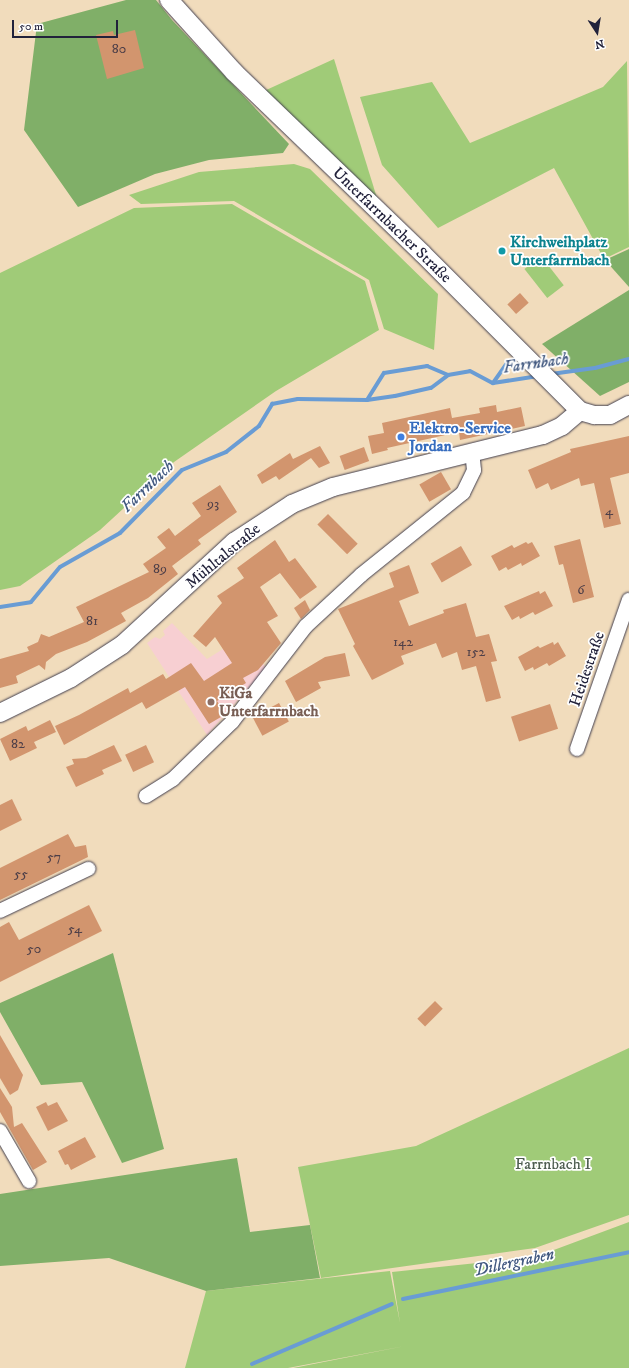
<!DOCTYPE html>
<html>
<head>
<meta charset="utf-8">
<style>
  body { margin:0 }
  #map { position:relative; width:629px; height:1368px; overflow:hidden; background:#f1dcbc; font-family:"IM FELL DW Pica",serif }
  div>[style] { position:absolute }
  .built>* { inset:0; background:#f7cfd2 }
  .green>* { inset:0; background:#a0cb78; transform-origin:0 0 }
  .forest>* { inset:0; background:#80af68 }
  .stream>* { height:4px; margin:-2px; padding:0 2px; transform-origin:2px; border-radius:2px; background:#699cd4 }
  .building>* { inset:0; background:#d2956e; transform-origin:0 0 }
  .roads { filter:drop-shadow(0 0 1px #413e4e) drop-shadow(0 0 1px #413e4e) }
  .minor>* { height:14px; margin:-7px; padding:0 7px; transform-origin:7px; border-radius:7px; background:#fff }
  .tertiary>* { height:18px; margin:-9px; padding:0 9px; transform-origin:9px; border-radius:9px; background:#fff }
  .dots>* { width:11px; height:11px; translate:-50% -50%; box-sizing:border-box; border:2px solid #fff; border-radius:50% }
  span { translate:-50% -50%; white-space:nowrap; text-align:center; line-height:1.15; -webkit-text-stroke:3.5px #fff; paint-order:stroke }
  .number-label { font-size:14px; color:#4e3f48 }
  .number-label span { -webkit-text-stroke-width:0 }
  .street-label { font-size:16px; color:#22223b }
  .culture-label { font-size:16px; color:#0d838f; font-weight:700 }
  .left { translate:0 -50%; text-align:left }
  .shop-label { font-size:16px; color:#366cbe; font-weight:700 }
  .education-label { font-size:16px; color:#785e54; font-weight:700 }
  .park-label { font-size:16px; color:#4e5d50 }
  .water-label { font-size:17px; color:#425980; font-style:italic }
  .north { position:absolute; left:577px; top:12px; width:40px; height:40px; -webkit-text-stroke:3px #fff; paint-order:stroke; rotate:168deg; font-size:11px; font-weight:700; line-height:16px; text-align:center; color:#22223b }
  .north::after { content:''; display:block; margin:auto; width:14px; height:18px; background:#22223b; clip-path:polygon(50% 0,100% 100%,50% 72%,0 100%) }
  .scale { position:absolute; left:12px; top:20px; width:106px; height:18px; box-sizing:border-box; border:2px solid #22223b; border-top:0; padding-left:5px; font-size:12px; line-height:14px; white-space:nowrap; color:#22223b; -webkit-text-stroke:3px #fff; paint-order:stroke }
</style>
</head>
<body>
<div id="map">
  <div class="built">
    <div style="clip-path:polygon(172px 623px,207px 659px,244px 636px,266px 668px,207px 735px,147px 643px,155px 637px,160px 639px,165px 635px,163px 631px)"></div>
  </div>
  <div class="green">
    <div style="clip-path:polygon(334px 59px,377px 198px,264px 91px)"></div>
    <div style="clip-path:polygon(627px 61px,629px 247px,604px 259px,554px 168px,438px 228px,382px 165px,360px 97px,432px 82px,470px 143px,603px 87px)"></div>
    <div style="clip-path:polygon(294px 164px,310px 169px,438px 294px,434px 350px,384px 329px,369px 280px,234px 201px,141px 204px,129px 195px,199px 172px)"></div>
    <div style="clip-path:polygon(232px 204px,365px 281px,379px 330px,276px 391px,174px 462px,100px 530px,20px 586px,0 590px,0 273px,134px 208px)"></div>
    <div style="left:541px;top:256px;width:37px;height:21px;rotate:52deg"></div>
    <div style="clip-path:polygon(629px 1048px,629px 1215px,535px 1248px,321px 1278px,298px 1167px,416px 1146px)"></div>
    <div style="clip-path:polygon(629px 1222px,629px 1368px,293px 1368px,405px 1346px,288px 1368px,185px 1368px,206px 1291px,390px 1271px,400px 1323px,392px 1272px,535px 1257px)"></div>
  </div>
  <div class="forest">
    <div style="clip-path:polygon(126px 0,156px 0,172px 20px,289px 144px,283px 153px,209px 160px,155px 174px,78px 207px,24px 130px,37px 24px)"></div>
    <div style="clip-path:polygon(629px 249px,629px 287px,605px 260px)"></div>
    <div style="clip-path:polygon(629px 290px,629px 382px,600px 396px,542px 344px)"></div>
    <div style="clip-path:polygon(113px 953px,164px 1149px,122px 1163px,82px 1082px,41px 1085px,0 1012px,0 1003px)"></div>
    <div style="clip-path:polygon(237px 1158px,250px 1232px,310px 1225px,320px 1278px,206px 1291px,109px 1258px,0 1266px,0 1194px)"></div>
  </div>
  <div class="stream">
    <div style="left:551px;top:374px;width:44px;rotate:-7.8deg"></div>
    <div style="left:595px;top:368px;width:35px;rotate:-15deg"></div>
    <div style="left:493px;top:383px;width:24px;rotate:-55deg"></div>
    <div style="left:367px;top:400px;width:32px;rotate:-58deg"></div>
    <div style="left:384px;top:373px;width:44px;rotate:-9.2deg"></div>
    <div style="left:427px;top:366px;width:23px;rotate:23deg"></div>
    <div style="left:0;top:607px;width:31px;rotate:-9deg"></div>
    <div style="left:31px;top:602px;width:45px;rotate:-50.4deg"></div>
    <div style="left:60px;top:567px;width:69px;rotate:-29.5deg"></div>
    <div style="left:120px;top:533px;width:88px;rotate:-45.5deg"></div>
    <div style="left:182px;top:470px;width:48px;rotate:-22.2deg"></div>
    <div style="left:226px;top:452px;width:42px;rotate:-38.2deg"></div>
    <div style="left:259px;top:426px;width:26px;rotate:-59deg"></div>
    <div style="left:272px;top:404px;width:26px;rotate:-11deg"></div>
    <div style="left:298px;top:399px;width:69px;rotate:0.8deg"></div>
    <div style="left:367px;top:400px;width:28px;rotate:-8deg"></div>
    <div style="left:395px;top:396px;width:37px;rotate:-13deg"></div>
    <div style="left:431px;top:388px;width:21px;rotate:-37deg"></div>
    <div style="left:448px;top:375px;width:22px;rotate:-10deg"></div>
    <div style="left:470px;top:371px;width:26px;rotate:28deg"></div>
    <div style="left:493px;top:383px;width:46px;rotate:-8.8deg"></div>
    <div style="left:403px;top:1299px;width:231px;rotate:-11.7deg"></div>
    <div style="left:252px;top:1364px;width:152px;rotate:-23.2deg"></div>
  </div>
  <div class="building">
    <div style="clip-path:polygon(135px 30px,144px 68px,107px 79px,96px 35px,113px 31px,114px 35px)"></div>
    <div style="left:520px;top:293px;width:13px;height:17px;rotate:48deg"></div>
    <div style="clip-path:polygon(496px 405px,497px 412px,521px 407px,525px 426px,460px 440px,459px 432px,387px 448px,388px 450px,372px 454px,368px 436px,384px 433px,382px 423px,450px 408px,452px 418px,480px 413px,479px 408px)"></div>
    <div style="clip-path:polygon(629px 436px,629px 473px,610px 478px,621px 524px,604px 528px,594px 483px,581px 486px,579px 478px,551px 490px,548px 483px,536px 489px,528px 470px,571px 452px,570px 449px)"></div>
    <div style="clip-path:polygon(320px 446px,330px 463px,319px 468px,311px 458px,279px 480px,276px 476px,262px 484px,257px 475px,290px 453px,293px 459px)"></div>
    <div style="left:364px;top:447px;width:15px;height:26px;rotate:70deg"></div>
    <div style="left:441px;top:472px;width:20px;height:25px;rotate:60deg"></div>
    <div style="clip-path:polygon(220px 485px,237px 512px,198px 540px,201px 544px,172px 566px,178px 574px,148px 598px,121px 613px,126px 621px,87px 642px,56px 654px,46px 662px,45px 670px,39px 665px,16px 676px,18px 683px,0 688px,0 659px,29px 651px,27px 647px,38px 642px,41px 634px,49px 637px,84px 622px,76px 607px,149px 572px,143px 564px,166px 548px,157px 537px,169px 528px,175px 536px,201px 516px,192px 503px)"></div>
    <div style="left:328px;top:514px;width:42px;height:15px;rotate:45deg"></div>
    <div style="clip-path:polygon(580px 539px,594px 597px,573px 603px,563px 564px,559px 565px,554px 546px)"></div>
    <div style="clip-path:polygon(275px 540px,289px 562px,295px 558px,317px 587px,300px 599px,280px 573px,260px 587px,278px 616px,267px 622px,281px 643px,258px 670px,243px 678px,246px 683px,217px 701px,226px 714px,209px 724px,185px 687px,146px 709px,142px 702px,64px 745px,55px 726px,79px 715px,128px 688px,130px 693px,163px 674px,166px 679px,191px 663px,204px 681px,232px 663px,215px 637px,206px 647px,193px 636px,222px 603px,217px 596px,244px 578px,237px 568px)"></div>
    <div style="clip-path:polygon(526px 542px,528px 544px,532px 542px,540px 556px,522px 566px,521px 563px,508px 570px,506px 567px,499px 571px,491px 556px,512px 545px,514px 548px)"></div>
    <div style="left:461px;top:546px;width:22px;height:35px;rotate:60deg"></div>
    <div style="clip-path:polygon(409px 565px,419px 593px,399px 601px,409px 626px,444px 613px,443px 610px,466px 603px,476px 637px,489px 634px,497px 661px,491px 662px,501px 698px,486px 702px,476px 666px,462px 670px,457px 652px,442px 658px,436px 643px,401px 656px,404px 664px,372px 680px,353px 646px,355px 644px,338px 609px,394px 587px,389px 573px)"></div>
    <div style="clip-path:polygon(539px 591px,540px 594px,545px 591px,553px 606px,535px 615px,533px 612px,520px 619px,519px 616px,512px 620px,504px 606px)"></div>
    <div style="clip-path:polygon(305px 600px,310px 610px,301px 619px,294px 608px)"></div>
    <div style="clip-path:polygon(553px 642px,554px 645px,558px 642px,566px 656px,549px 666px,547px 663px,534px 670px,533px 667px,525px 671px,518px 657px,538px 646px,540px 648px)"></div>
    <div style="clip-path:polygon(345px 653px,350px 676px,318px 682px,321px 688px,296px 702px,285px 681px,325px 657px)"></div>
    <div style="left:279px;top:703px;width:21px;height:30px;rotate:62deg"></div>
    <div style="left:550px;top:704px;width:26px;height:41px;rotate:72deg"></div>
    <div style="clip-path:polygon(50px 720px,56px 732px,34px 742px,37px 748px,10px 761px,0 739px,26px 726px,28px 731px)"></div>
    <div style="clip-path:polygon(114px 745px,122px 761px,102px 770px,104px 774px,76px 787px,66px 767px,74px 764px,72px 759px,86px 758px)"></div>
    <div style="left:146px;top:745px;width:19px;height:23px;rotate:65deg"></div>
    <div style="clip-path:polygon(12px 799px,22px 820px,0 831px,0 805px)"></div>
    <div style="clip-path:polygon(68px 834px,75px 847px,86px 845px,88px 857px,0 900px,0 868px)"></div>
    <div style="clip-path:polygon(89px 905px,102px 931px,0 982px,0 927px,9px 922px,19px 940px)"></div>
    <div style="left:435px;top:1001px;width:11px;height:25px;rotate:45deg"></div>
    <div style="clip-path:polygon(0 1035px,23px 1075px,18px 1090px,10px 1095px,0 1078px)"></div>
    <div style="clip-path:polygon(0 1088px,12px 1107px,14px 1127px,22px 1123px,47px 1162px,33px 1170px,0 1112px)"></div>
    <div style="clip-path:polygon(46px 1102px,48px 1106px,57px 1102px,68px 1121px,48px 1131px,36px 1107px)"></div>
    <div style="clip-path:polygon(85px 1137px,96px 1157px,71px 1170px,68px 1164px,65px 1165px,58px 1151px)"></div>
  </div>
  <div class="roads">
    <div class="minor">
      <div style="left:577px;top:749px;width:158px;rotate:-70.8deg"></div>
      <div style="left:146px;top:796px;width:32px;rotate:-32deg"></div>
      <div style="left:173px;top:779px;width:82px;rotate:-44deg"></div>
      <div style="left:232px;top:722px;width:121px;rotate:-52.4deg"></div>
      <div style="left:306px;top:626px;width:75px;rotate:-42.8deg"></div>
      <div style="left:361px;top:575px;width:131px;rotate:-38.8deg"></div>
      <div style="left:463px;top:493px;width:25px;rotate:-64deg"></div>
      <div style="left:474px;top:470px;width:18px;rotate:-96deg"></div>
      <div style="left:0;top:911px;width:98px;rotate:-25.5deg"></div>
      <div style="left:0;top:1131px;width:58px;rotate:59.9deg"></div>
    </div>
    <div class="tertiary">
      <div style="left:169px;top:0;width:97px;rotate:47.9deg"></div>
      <div style="left:234px;top:72px;width:261px;rotate:43.9deg"></div>
      <div style="left:422px;top:253px;width:223px;rotate:45deg"></div>
      <div style="left:580px;top:411px;width:15px;rotate:16deg"></div>
      <div style="left:594px;top:415px;width:16px"></div>
      <div style="left:610px;top:415px;width:21px;rotate:-28deg"></div>
      <div style="left:0;top:713px;width:79px;rotate:-26.2deg"></div>
      <div style="left:71px;top:678px;width:61px;rotate:-32.9deg"></div>
      <div style="left:122px;top:645px;width:152px;rotate:-42.6deg"></div>
      <div style="left:234px;top:542px;width:69px;rotate:-33.2deg"></div>
      <div style="left:292px;top:504px;width:44px;rotate:-22.5deg"></div>
      <div style="left:333px;top:487px;width:216px;rotate:-13.9deg"></div>
      <div style="left:543px;top:435px;width:21px;rotate:-25deg"></div>
      <div style="left:562px;top:426px;width:23px;rotate:-40deg"></div>
    </div>
  </div>
  <div class="dots">
    <div style="left:502px;top:251px;background:#0f9aa8"></div>
    <div style="left:401px;top:437px;background:#3f7fe0"></div>
    <div style="left:211px;top:702px;background:#8d6e63"></div>
  </div>
  <div class="number-label">
    <span style="left:119px;top:49px">80</span>
    <span style="left:213px;top:504px">93</span>
    <span style="left:609px;top:511px">4</span>
    <span style="left:160px;top:569px">89</span>
    <span style="left:581px;top:590px">6</span>
    <span style="left:92px;top:621px">81</span>
    <span style="left:403px;top:642px">142</span>
    <span style="left:476px;top:652px">152</span>
    <span style="left:18px;top:744px">82</span>
    <span style="left:54px;top:857px">57</span>
    <span style="left:21px;top:874px">55</span>
    <span style="left:75px;top:929px">54</span>
    <span style="left:34px;top:949px">50</span>
  </div>
  <div class="street-label">
    <span style="left:392px;top:225px;rotate:44deg">Unterfarrnbacher Straße</span>
    <span style="left:223px;top:556px;rotate:-40deg">Mühltalstraße</span>
    <span style="left:587px;top:669px;rotate:-71deg">Heidestraße</span>
  </div>
  <div class="culture-label">
    <span class="left" style="left:510px;top:251px">Kirchweihplatz<br>Unterfarrnbach</span>
  </div>
  <div class="shop-label">
    <span class="left" style="left:409px;top:437px">Elektro-Service<br>Jordan</span>
  </div>
  <div class="education-label">
    <span class="left" style="left:219px;top:702px">KiGa<br>Unterfarrnbach</span>
  </div>
  <div class="park-label">
    <span style="left:553px;top:1164px">Farrnbach I</span>
  </div>
  <div class="water-label">
    <span style="left:536px;top:364px;rotate:-8deg">Farrnbach</span>
    <span style="left:148px;top:487px;rotate:-44deg">Farrnbach</span>
    <span style="left:514px;top:1263px;rotate:-12deg">Dillergraben</span>
  </div>
  <div class="north">N</div>
  <div class="scale">50 m</div>
</div>
</body>
</html>
